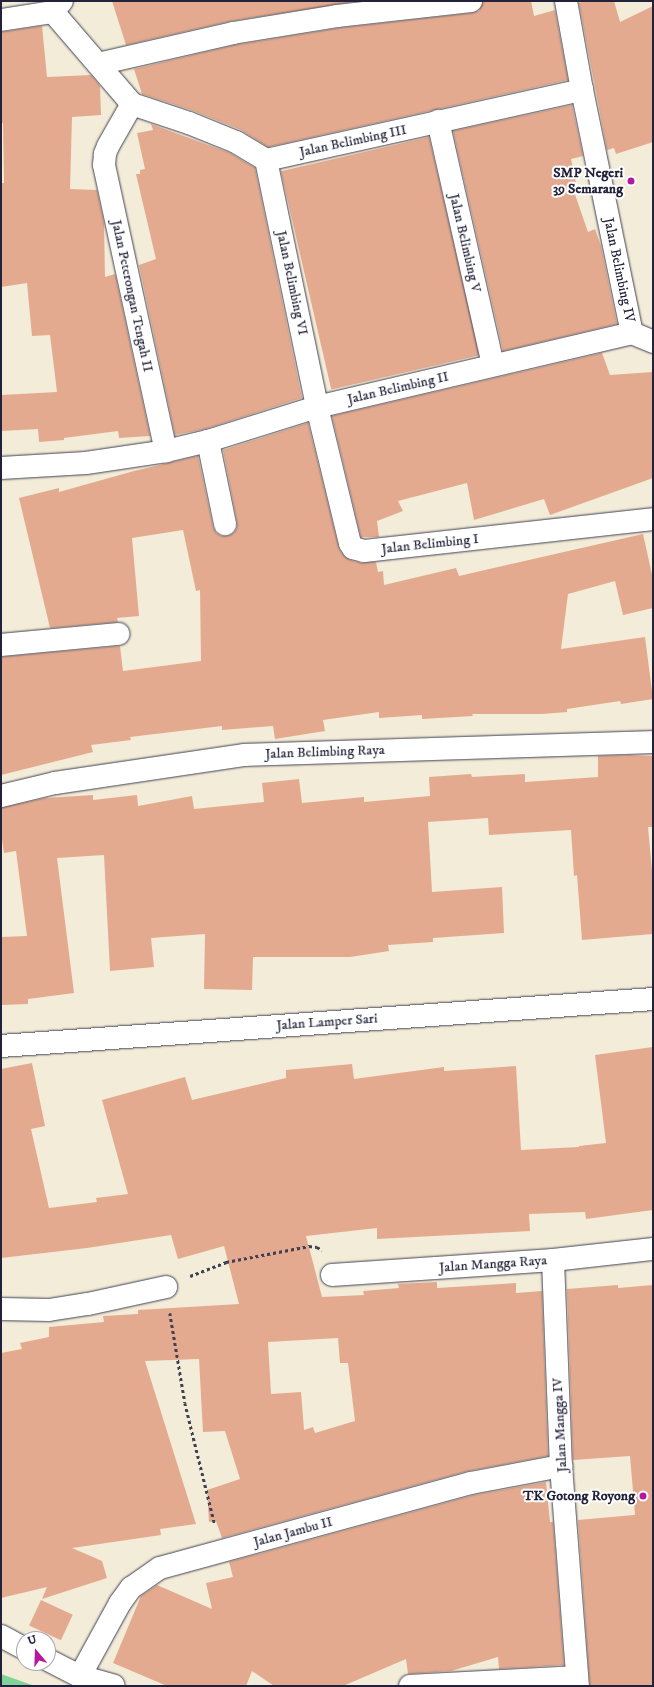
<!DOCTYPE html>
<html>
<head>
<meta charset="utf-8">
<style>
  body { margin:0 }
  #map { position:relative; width:654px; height:1687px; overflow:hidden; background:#f3ecd8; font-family:"IM FELL DW Pica",serif }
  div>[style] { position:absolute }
  .green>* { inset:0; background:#7fd599 }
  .building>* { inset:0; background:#e4aa8f; transform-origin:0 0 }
  .path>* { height:2.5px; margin-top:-1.25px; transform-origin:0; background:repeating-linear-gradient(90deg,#414053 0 3px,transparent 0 6px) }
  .roads { filter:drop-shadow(0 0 1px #414053) drop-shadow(0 0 1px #414053) }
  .minor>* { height:22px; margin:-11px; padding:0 11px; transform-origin:11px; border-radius:11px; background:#fff }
  .dots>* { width:11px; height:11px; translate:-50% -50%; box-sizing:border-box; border:2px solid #fff; border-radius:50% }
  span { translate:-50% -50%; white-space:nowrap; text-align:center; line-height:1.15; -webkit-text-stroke:4px #fff; paint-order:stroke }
  .street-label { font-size:14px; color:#22223b }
  .poi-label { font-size:14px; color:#22223b; font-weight:700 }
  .right { translate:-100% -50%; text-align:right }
  .frame { position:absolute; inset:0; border:2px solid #22223b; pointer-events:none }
  .north { position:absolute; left:16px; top:1631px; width:40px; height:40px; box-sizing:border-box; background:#fff; border:1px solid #a7a7b1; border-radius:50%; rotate:341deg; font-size:11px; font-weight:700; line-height:16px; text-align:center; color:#22223b }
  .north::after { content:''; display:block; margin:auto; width:14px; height:18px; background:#b5179e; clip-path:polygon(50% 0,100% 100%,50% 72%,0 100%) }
</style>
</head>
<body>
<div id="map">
  <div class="green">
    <div style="clip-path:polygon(1px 1674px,32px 1685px,35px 1686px,1px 1686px)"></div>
  </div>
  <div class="building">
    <div style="clip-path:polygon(112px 1px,359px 1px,231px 21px,126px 45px)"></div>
    <div style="clip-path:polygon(483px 1px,531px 1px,534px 16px,555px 10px,568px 80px,268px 147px,241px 130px,194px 111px,142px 94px,134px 69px,235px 45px,339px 28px,472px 13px,479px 11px)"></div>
    <div style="clip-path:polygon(584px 1px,614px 1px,620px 22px,653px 6px,653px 142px,616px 154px,614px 148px,607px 150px,579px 3px)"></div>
    <div style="clip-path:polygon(42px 26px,47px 77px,91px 75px,100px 86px,101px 115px,72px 117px,70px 189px,97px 190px,104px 223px,105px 277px,115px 274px,150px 436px,119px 438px,118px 431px,64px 438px,64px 440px,39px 442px,38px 429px,1px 431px,1px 395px,57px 392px,50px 335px,32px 336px,27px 283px,1px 287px,1px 183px,4px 183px,3px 123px,1px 123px,1px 32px)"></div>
    <div style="clip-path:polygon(572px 105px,583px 156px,571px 159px,576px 182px,571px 183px,588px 232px,595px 229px,601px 246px,617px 324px,503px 351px,453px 131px)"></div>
    <div style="clip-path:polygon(151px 124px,230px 153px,255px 168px,302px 398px,205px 429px,175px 435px,139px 265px,156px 259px,136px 174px,140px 174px,140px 170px,145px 169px,137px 133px,153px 130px)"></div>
    <div style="left:429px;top:137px;width:224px;height:152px;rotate:77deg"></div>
    <div style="clip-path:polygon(602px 353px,610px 375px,653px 372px,653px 478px,550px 515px,544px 499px,474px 520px,467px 483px,398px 501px,403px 511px,377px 521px,379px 537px,361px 537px,332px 416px)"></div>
    <div style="clip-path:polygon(308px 423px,339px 549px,343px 555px,350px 560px,361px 563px,376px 562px,378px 572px,383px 571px,384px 585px,456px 568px,459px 576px,643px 534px,653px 579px,653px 608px,623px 615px,615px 581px,568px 594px,561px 649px,645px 637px,653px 699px,621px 704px,620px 701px,567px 709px,567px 712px,542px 714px,472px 714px,473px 716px,422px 719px,422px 715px,379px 718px,379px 712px,323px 720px,325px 731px,275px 739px,273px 726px,222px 730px,222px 726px,130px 737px,131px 740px,91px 745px,93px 752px,1px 775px,1px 657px,120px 646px,123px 671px,201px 661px,200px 590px,196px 591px,183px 530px,132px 538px,139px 616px,117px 618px,118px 622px,50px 628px,19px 498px,59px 488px,59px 492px,134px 471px,198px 456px,213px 527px,216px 533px,221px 536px,228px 536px,234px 533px,237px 528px,237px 521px,223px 450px)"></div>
    <div style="clip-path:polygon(629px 755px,653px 756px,653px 827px,648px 827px,653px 882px,653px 934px,582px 940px,577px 875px,574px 876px,571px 830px,489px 835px,488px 818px,428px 822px,432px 892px,502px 887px,504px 933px,433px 938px,433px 942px,388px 945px,389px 951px,350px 957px,253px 957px,252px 990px,204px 989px,205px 934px,151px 938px,154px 967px,110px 971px,104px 855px,57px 858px,74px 993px,28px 999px,28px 1004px,1px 1005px,1px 937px,27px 936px,16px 851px,4px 853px,1px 833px,1px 808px,45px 798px,93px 795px,93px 800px,137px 795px,138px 806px,192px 796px,194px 809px,264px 802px,262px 783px,299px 779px,302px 803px,364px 797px,364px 802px,430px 796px,429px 777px,471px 774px,472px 777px,525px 774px,525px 782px,598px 777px,598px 756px)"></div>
    <div style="clip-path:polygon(evenodd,653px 1047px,653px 1210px,586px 1219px,585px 1212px,529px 1214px,530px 1231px,377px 1239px,377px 1228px,306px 1236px,322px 1297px,364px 1295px,363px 1291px,399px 1288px,398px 1284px,437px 1282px,437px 1288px,516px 1283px,516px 1293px,542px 1291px,548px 1456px,468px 1471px,222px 1538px,216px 1521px,209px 1522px,207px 1490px,240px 1479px,225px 1431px,203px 1432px,199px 1359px,145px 1361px,196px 1524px,160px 1529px,161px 1535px,72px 1548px,102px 1561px,107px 1578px,42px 1599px,47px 1587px,1px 1598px,1px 1353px,22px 1349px,20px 1343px,49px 1337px,49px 1327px,104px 1322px,103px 1316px,138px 1314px,138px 1310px,239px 1304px,224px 1246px,178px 1259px,171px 1235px,87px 1248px,1px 1258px,1px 1069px,32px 1063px,45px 1126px,31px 1129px,49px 1208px,97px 1202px,96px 1198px,128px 1194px,102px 1100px,185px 1077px,192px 1100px,286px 1078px,286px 1070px,352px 1064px,354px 1079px,444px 1067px,444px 1071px,516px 1066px,521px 1150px,579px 1147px,579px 1146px,606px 1143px,595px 1055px,653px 1047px,338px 1338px,340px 1363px,348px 1363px,355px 1421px,315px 1433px,313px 1427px,304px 1430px,301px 1392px,271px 1394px,268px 1342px,338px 1338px)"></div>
    <div style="clip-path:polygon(618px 1285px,618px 1288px,653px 1285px,653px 1686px,590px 1686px,578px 1520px,645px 1514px,635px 1515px,630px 1456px,573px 1460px,567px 1289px)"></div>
    <div style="clip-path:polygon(546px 1482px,550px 1522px,553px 1522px,564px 1665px,499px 1669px,498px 1657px,451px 1671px,408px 1674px,406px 1659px,343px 1686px,274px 1686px,252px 1671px,246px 1686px,167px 1686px,113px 1663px,141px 1596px,157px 1585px,212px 1609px,206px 1583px,233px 1577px,229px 1562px,474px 1495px)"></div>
    <div style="left:41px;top:1600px;width:35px;height:28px;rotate:25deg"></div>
  </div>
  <div class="path">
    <div style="left:190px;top:1276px;width:39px;rotate:-21deg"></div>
    <div style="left:226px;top:1262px;width:85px;rotate:-10.9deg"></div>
    <div style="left:309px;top:1246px;width:8px;rotate:7deg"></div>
    <div style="left:317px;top:1247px;width:6px;rotate:31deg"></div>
    <div style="left:170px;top:1313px;width:91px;rotate:80.5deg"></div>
    <div style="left:185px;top:1403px;width:126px;rotate:76.2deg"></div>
  </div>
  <div class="roads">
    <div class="minor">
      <div style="left:566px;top:1px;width:90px;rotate:79.8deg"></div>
      <div style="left:582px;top:90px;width:248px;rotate:78.4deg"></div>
      <div style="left:53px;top:12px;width:121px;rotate:49.3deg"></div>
      <div style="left:132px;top:104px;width:48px;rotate:119.7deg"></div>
      <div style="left:108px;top:146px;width:9px;rotate:111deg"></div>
      <div style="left:105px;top:154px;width:11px;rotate:95deg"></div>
      <div style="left:104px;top:165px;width:293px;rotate:77.8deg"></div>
      <div style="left:1px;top:20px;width:53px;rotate:-8.7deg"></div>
      <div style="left:53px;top:12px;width:14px;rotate:-51deg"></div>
      <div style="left:98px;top:64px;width:139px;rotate:-12.9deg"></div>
      <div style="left:233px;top:33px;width:105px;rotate:-9.3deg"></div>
      <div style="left:337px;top:16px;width:135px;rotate:-6.4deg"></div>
      <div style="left:132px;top:104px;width:60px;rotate:18.4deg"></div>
      <div style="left:189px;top:123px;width:51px;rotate:22deg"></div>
      <div style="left:236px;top:142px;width:35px;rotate:31deg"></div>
      <div style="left:266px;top:160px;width:324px;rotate:-12.5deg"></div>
      <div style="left:438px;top:121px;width:250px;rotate:77.3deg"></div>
      <div style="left:266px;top:160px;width:252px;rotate:78.3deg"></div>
      <div style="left:317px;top:407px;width:140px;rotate:76.4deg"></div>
      <div style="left:350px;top:543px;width:6px;rotate:59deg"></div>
      <div style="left:353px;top:548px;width:11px;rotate:15deg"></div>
      <div style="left:364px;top:551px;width:291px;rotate:-6.3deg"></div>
      <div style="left:632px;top:333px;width:23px;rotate:23deg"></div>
      <div style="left:208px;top:441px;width:85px;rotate:78.4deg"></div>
      <div style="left:1px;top:468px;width:85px;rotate:-3.4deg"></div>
      <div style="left:86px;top:463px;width:81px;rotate:-8.5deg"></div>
      <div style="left:166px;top:451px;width:43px;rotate:-13.4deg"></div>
      <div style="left:208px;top:441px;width:114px;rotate:-17.3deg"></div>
      <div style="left:317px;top:407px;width:324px;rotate:-13.2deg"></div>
      <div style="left:1px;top:645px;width:118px;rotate:-5.4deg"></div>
      <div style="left:1px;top:796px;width:56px;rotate:-13.5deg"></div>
      <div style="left:55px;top:783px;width:192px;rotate:-8.4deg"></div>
      <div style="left:245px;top:755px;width:408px;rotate:-1.8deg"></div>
      <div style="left:1px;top:1046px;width:654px;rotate:-4.12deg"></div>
      <div style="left:553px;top:1260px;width:206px;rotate:87.8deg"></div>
      <div style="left:561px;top:1466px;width:221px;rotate:85.6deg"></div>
      <div style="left:332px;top:1275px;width:222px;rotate:-3.9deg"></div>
      <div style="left:553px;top:1260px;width:101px;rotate:-6.3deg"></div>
      <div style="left:1px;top:1309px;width:48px;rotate:1.2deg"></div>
      <div style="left:49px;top:1310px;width:39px;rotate:-9deg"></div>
      <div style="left:88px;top:1304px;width:80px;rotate:-12.3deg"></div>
      <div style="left:1px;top:1636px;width:26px;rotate:28deg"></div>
      <div style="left:48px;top:1660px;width:36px;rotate:27deg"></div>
      <div style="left:80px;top:1676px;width:35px;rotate:16deg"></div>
      <div style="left:80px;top:1676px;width:83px;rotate:-61.3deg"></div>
      <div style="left:120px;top:1603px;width:19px;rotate:-54deg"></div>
      <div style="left:131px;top:1588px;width:35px;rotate:-35deg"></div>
      <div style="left:160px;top:1568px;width:322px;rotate:-15.3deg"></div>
      <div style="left:471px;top:1483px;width:92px;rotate:-10.7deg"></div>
      <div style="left:410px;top:1686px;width:167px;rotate:-3.1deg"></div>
    </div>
  </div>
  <div class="dots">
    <div style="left:631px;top:181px;background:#b5179e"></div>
    <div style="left:643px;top:1496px;background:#b5179e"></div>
  </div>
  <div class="street-label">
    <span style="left:353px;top:141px;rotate:-12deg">Jalan Belimbing III</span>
    <span style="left:465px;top:243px;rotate:77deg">Jalan Belimbing V</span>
    <span style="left:619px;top:270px;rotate:78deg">Jalan Belimbing IV</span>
    <span style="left:292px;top:283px;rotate:78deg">Jalan Belimbing VI</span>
    <span style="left:132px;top:296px;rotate:78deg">Jalan Peterongan Tengah II</span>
    <span style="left:398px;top:388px;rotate:-13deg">Jalan Belimbing II</span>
    <span style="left:430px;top:544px;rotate:-6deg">Jalan Belimbing I</span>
    <span style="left:325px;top:752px;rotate:-2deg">Jalan Belimbing Raya</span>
    <span style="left:327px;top:1022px;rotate:-4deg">Jalan Lamper Sari</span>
    <span style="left:493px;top:1264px;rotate:-4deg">Jalan Mangga Raya</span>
    <span style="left:560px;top:1425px;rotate:-93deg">Jalan Mangga IV</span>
    <span style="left:293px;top:1532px;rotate:-15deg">Jalan Jambu II</span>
  </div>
  <div class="poi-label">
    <span class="right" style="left:623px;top:181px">SMP Negeri<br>39 Semarang</span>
    <span class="right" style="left:635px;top:1496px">TK Gotong Royong</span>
  </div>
  <div class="frame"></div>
  <div class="north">U</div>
</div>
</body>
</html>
